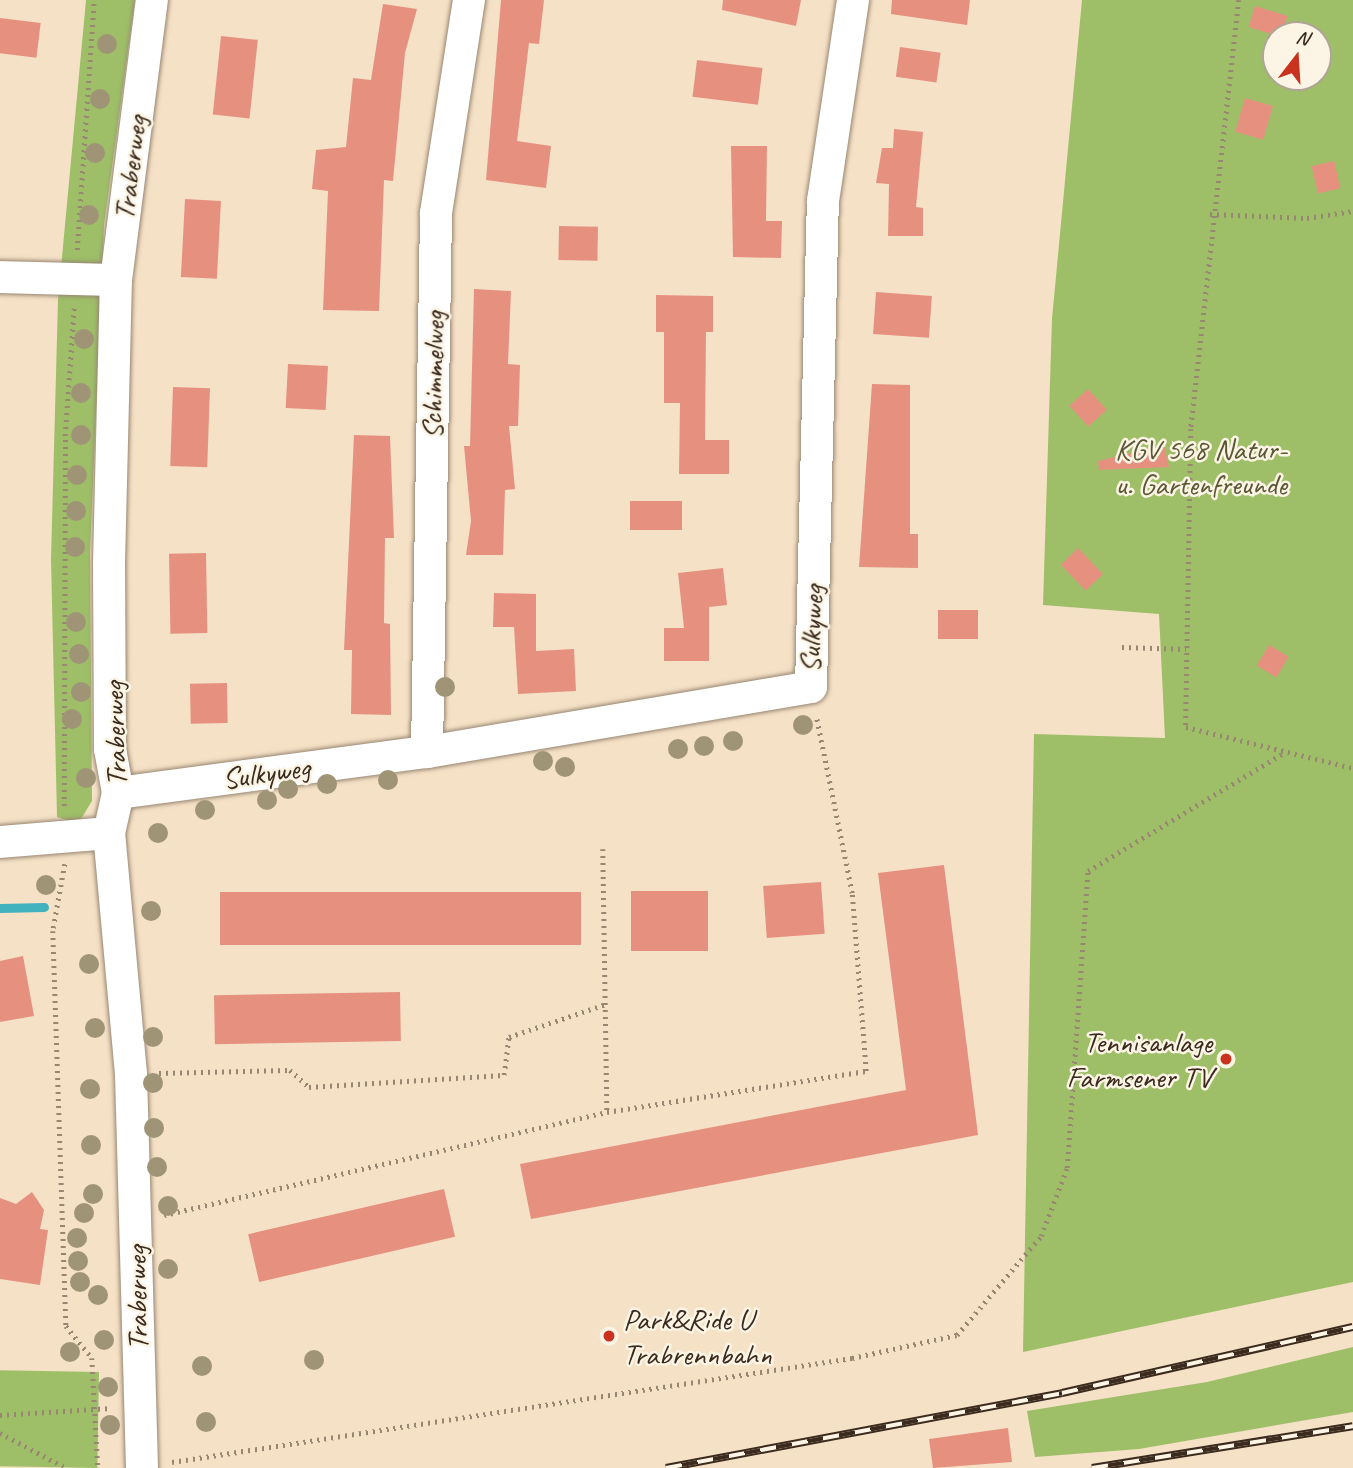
<!DOCTYPE html>
<html>
<head>
<meta charset="utf-8">
<style>
  body { margin:0 }
  #map { position:relative; width:1353px; height:1468px; overflow:hidden; background:#f5e1c6; font-family:Caveat,sans-serif }
  div>[style] { position:absolute }
  .green>* { inset:0; background:#9ebf68; transform-origin:0 0 }
  .stream>* { height:9px; margin:-4.5px; padding:0 4.5px; transform-origin:4.5px; border-radius:4.5px; background:#43b2bf }
  .building>* { inset:0; background:#e69180; transform-origin:0 0 }
  .path>* { height:4.5px; margin-top:-2.25px; transform-origin:0; background:repeating-linear-gradient(90deg,#988672 0 2px,transparent 0 7px) }
  .roads { filter:drop-shadow(0 0 2px #988672) drop-shadow(0 0 2px #988672) }
  .minor>* { height:32px; margin:-16px; padding:0 16px; transform-origin:16px; border-radius:16px; background:#fff }
  .rail>* { height:8px; margin-top:-4px; transform-origin:0; background:repeating-linear-gradient(90deg,#fcf5e5 0 16px,#3b2a1e 0 32px); box-sizing:border-box; border-block:2px solid #3b2a1e }
  .trees>* { width:20px; height:20px; margin:-10px; border-radius:50%; background:#9f9576 }
  .dots>* { width:19px; height:19px; translate:-50% -50%; box-sizing:border-box; border:4px solid #fcf5e5; border-radius:50% }
  span { translate:-50% -50%; white-space:nowrap; text-align:center; line-height:1.15; -webkit-text-stroke:5px #fcf5e5; paint-order:stroke }
  .street-label { font-size:30px; color:#3b2a1e }
  .park-label { font-size:30px; color:#595734 }
  .poi-label { font-size:30px; color:#3b2a1e }
  .right { translate:-100% -50%; text-align:right }
  .left { translate:0 -50%; text-align:left }
  .north { position:absolute; left:1262px; top:21px; width:70px; height:70px; box-sizing:border-box; background:#fcf5e5; border:2px solid #afa495; border-radius:50%; rotate:17deg; font-size:19px; font-weight:700; line-height:28px; text-align:center; color:#3b2a1e }
  .north::after { content:''; display:block; margin:auto; width:24px; height:32px; background:#c8321e; clip-path:polygon(50% 0,100% 100%,50% 72%,0 100%) }
</style>
</head>
<body>
<div id="map">
  <div class="green">
    <div style="clip-path:polygon(86px 0,135px 0,104px 225px,90px 553px,92px 801px,81px 819px,69px 821px,57px 817px,51px 559px,58px 300px)"></div>
    <div style="clip-path:polygon(evenodd,1082px 0,1353px 0,1353px 1282px,1023px 1352px,1034px 734px,1165px 738px,1159px 614px,1043px 605px,1052px 319px,1082px 0,1276px 35px,1318px 35px,1318px 77px,1276px 77px,1276px 35px)"></div>
    <div style="clip-path:polygon(1353px 1347px,1353px 1412px,1139px 1449px,1035px 1457px,1027px 1411px,1207px 1382px)"></div>
    <div style="left:99px;top:1372px;width:96px;height:99px;rotate:91deg"></div>
  </div>
  <div class="stream">
    <div style="left:0;top:908px;width:44px;rotate:-1.3deg"></div>
  </div>
  <div class="building">
    <div style="clip-path:polygon(501px 0,544px 0,539px 44px,529px 43px,517px 141px,551px 146px,546px 188px,486px 180px)"></div>
    <div style="clip-path:polygon(723px 0,801px 0,796px 26px,722px 10px)"></div>
    <div style="clip-path:polygon(892px 0,970px 0,967px 25px,891px 14px)"></div>
    <div style="clip-path:polygon(383px 4px,417px 9px,405px 53px,393px 181px,384px 180px,379px 311px,323px 310px,328px 191px,312px 189px,316px 150px,346px 147px,353px 78px,371px 80px)"></div>
    <div style="left:1255px;top:6px;width:34px;height:22px;rotate:17deg"></div>
    <div style="left:0;top:18px;width:41px;height:35px;rotate:7deg"></div>
    <div style="left:221px;top:36px;width:37px;height:79px;rotate:6deg"></div>
    <div style="left:900px;top:47px;width:41px;height:30px;rotate:8deg"></div>
    <div style="left:697px;top:60px;width:66px;height:37px;rotate:7deg"></div>
    <div style="left:1245px;top:98px;width:29px;height:35px;rotate:16deg"></div>
    <div style="clip-path:polygon(894px 129px,923px 132px,916px 207px,923px 208px,923px 236px,888px 236px,889px 184px,876px 183px,882px 148px,893px 148px)"></div>
    <div style="clip-path:polygon(731px 146px,767px 146px,766px 221px,782px 221px,781px 258px,733px 257px)"></div>
    <div style="left:1334px;top:161px;width:28px;height:23px;rotate:77deg"></div>
    <div style="left:185px;top:199px;width:36px;height:78px;rotate:3deg"></div>
    <div style="left:559px;top:226px;width:39px;height:34px;rotate:1deg"></div>
    <div style="clip-path:polygon(474px 289px,511px 291px,508px 364px,520px 365px,518px 426px,509px 426px,515px 489px,505px 490px,503px 555px,466px 555px,471px 521px,464px 446px,470px 446px)"></div>
    <div style="left:876px;top:292px;width:56px;height:42px;rotate:4deg"></div>
    <div style="clip-path:polygon(656px 295px,713px 296px,713px 332px,706px 332px,705px 440px,729px 440px,729px 474px,679px 474px,680px 403px,664px 403px,664px 332px,656px 332px)"></div>
    <div style="left:288px;top:364px;width:40px;height:44px;rotate:3deg"></div>
    <div style="clip-path:polygon(872px 384px,910px 385px,910px 534px,918px 534px,918px 568px,859px 567px)"></div>
    <div style="left:173px;top:387px;width:37px;height:79px;rotate:2deg"></div>
    <div style="left:1088px;top:389px;width:28px;height:25px;rotate:48deg"></div>
    <div style="clip-path:polygon(354px 435px,390px 436px,394px 538px,385px 538px,384px 623px,390px 624px,391px 715px,351px 714px,352px 650px,344px 650px)"></div>
    <div style="clip-path:polygon(1164px 445px,1169px 467px,1099px 470px,1098px 461px)"></div>
    <div style="left:630px;top:501px;width:52px;height:29px"></div>
    <div style="left:1078px;top:548px;width:36px;height:24px;rotate:46deg"></div>
    <div style="left:206px;top:553px;width:80px;height:37px;rotate:89deg"></div>
    <div style="clip-path:polygon(723px 568px,727px 605px,709px 607px,709px 661px,664px 661px,664px 628px,684px 628px,678px 573px)"></div>
    <div style="clip-path:polygon(494px 593px,536px 594px,536px 651px,574px 649px,576px 691px,518px 694px,514px 627px,493px 627px)"></div>
    <div style="left:938px;top:610px;width:40px;height:29px"></div>
    <div style="left:1269px;top:645px;width:23px;height:24px;rotate:31deg"></div>
    <div style="left:227px;top:683px;width:40px;height:37px;rotate:89deg"></div>
    <div style="clip-path:polygon(944px 865px,978px 1135px,531px 1219px,520px 1164px,906px 1090px,878px 873px)"></div>
    <div style="left:821px;top:882px;width:52px;height:58px;rotate:86deg"></div>
    <div style="left:631px;top:891px;width:77px;height:60px"></div>
    <div style="left:581px;top:892px;width:53px;height:361px;rotate:90deg"></div>
    <div style="clip-path:polygon(23px 956px,34px 1016px,0 1022px,0 961px)"></div>
    <div style="left:400px;top:992px;width:49px;height:186px;rotate:89deg"></div>
    <div style="left:444px;top:1189px;width:49px;height:201px;rotate:77deg"></div>
    <div style="clip-path:polygon(32px 1192px,44px 1210px,40px 1229px,48px 1230px,40px 1285px,0 1279px,0 1198px,16px 1204px)"></div>
    <div style="clip-path:polygon(1008px 1428px,1012px 1462px,933px 1468px,929px 1439px)"></div>
  </div>
  <div class="path">
    <div style="left:1239px;top:0;width:432px;rotate:96.4deg"></div>
    <div style="left:1191px;top:429px;width:298px;rotate:91deg"></div>
    <div style="left:1186px;top:727px;width:172px;rotate:13.8deg"></div>
    <div style="left:1210px;top:214px;width:97px;rotate:2.4deg"></div>
    <div style="left:1307px;top:218px;width:47px;rotate:-8.7deg"></div>
    <div style="left:77px;top:250px;width:251px;rotate:-86.1deg"></div>
    <div style="left:1122px;top:647px;width:64px;rotate:1.8deg"></div>
    <div style="left:64px;top:806px;width:370px;rotate:-89.8deg"></div>
    <div style="left:65px;top:436px;width:128px;rotate:-86deg"></div>
    <div style="left:603px;top:849px;width:263px;rotate:89.1deg"></div>
    <div style="left:65px;top:864px;width:68px;rotate:100.2deg"></div>
    <div style="left:53px;top:931px;width:395px;rotate:88.1deg"></div>
    <div style="left:66px;top:1326px;width:41px;rotate:50.9deg"></div>
    <div style="left:92px;top:1358px;width:110px;rotate:86.9deg"></div>
    <div style="left:159px;top:1073px;width:131px;rotate:-1.3deg"></div>
    <div style="left:290px;top:1070px;width:25px;rotate:42deg"></div>
    <div style="left:309px;top:1087px;width:195px;rotate:-3.5deg"></div>
    <div style="left:504px;top:1075px;width:38px;rotate:-83deg"></div>
    <div style="left:509px;top:1037px;width:102px;rotate:-18.8deg"></div>
    <div style="left:164px;top:1215px;width:455px;rotate:-13.1deg"></div>
    <div style="left:607px;top:1112px;width:262px;rotate:-9deg"></div>
    <div style="left:866px;top:1071px;width:179px;rotate:-94.5deg"></div>
    <div style="left:852px;top:893px;width:181px;rotate:-101.5deg"></div>
    <div style="left:0;top:1415px;width:111px;rotate:-3.6deg"></div>
    <div style="left:0;top:1433px;width:75px;rotate:27.9deg"></div>
    <div style="left:172px;top:1462px;width:688px;rotate:-8.7deg"></div>
    <div style="left:852px;top:1358px;width:107px;rotate:-12.4deg"></div>
    <div style="left:957px;top:1335px;width:130px;rotate:-49.7deg"></div>
    <div style="left:1041px;top:1236px;width:73px;rotate:-69.1deg"></div>
    <div style="left:1067px;top:1168px;width:298px;rotate:-86deg"></div>
    <div style="left:1088px;top:871px;width:227px;rotate:-31.1deg"></div>
  </div>
  <div class="roads">
    <div class="minor">
      <div style="left:0;top:277px;width:116px;rotate:1.5deg"></div>
      <div style="left:427px;top:752px;width:539px;rotate:-89.04deg"></div>
      <div style="left:436px;top:213px;width:216px;rotate:-81.2deg"></div>
      <div style="left:118px;top:793px;width:312px;rotate:-7.6deg"></div>
      <div style="left:427px;top:752px;width:389px;rotate:-9.6deg"></div>
      <div style="left:811px;top:687px;width:486px;rotate:-88.6deg"></div>
      <div style="left:823px;top:201px;width:203px;rotate:-81.5deg"></div>
      <div style="left:0;top:842px;width:109px;rotate:-4.7deg"></div>
      <div style="left:142px;top:1468px;width:394px;rotate:-91.6deg"></div>
      <div style="left:131px;top:1074px;width:242px;rotate:-95.2deg"></div>
      <div style="left:109px;top:833px;width:41px;rotate:-77.3deg"></div>
      <div style="left:118px;top:793px;width:45px;rotate:-100.3deg"></div>
      <div style="left:110px;top:749px;width:185px;rotate:-90.3deg"></div>
      <div style="left:109px;top:564px;width:284px;rotate:-88.6deg"></div>
      <div style="left:116px;top:280px;width:282px;rotate:-82.7deg"></div>
    </div>
  </div>
  <div class="rail">
    <div style="left:666px;top:1468px;width:403px;rotate:-10.7deg"></div>
    <div style="left:1062px;top:1393px;width:298px;rotate:-12.8deg"></div>
    <div style="left:1092px;top:1468px;width:264px;rotate:-9.1deg"></div>
  </div>
  <div class="trees">
    <div style="left:107px;top:44px"></div>
    <div style="left:100px;top:99px"></div>
    <div style="left:95px;top:153px"></div>
    <div style="left:89px;top:215px"></div>
    <div style="left:84px;top:339px"></div>
    <div style="left:81px;top:393px"></div>
    <div style="left:81px;top:435px"></div>
    <div style="left:77px;top:475px"></div>
    <div style="left:76px;top:511px"></div>
    <div style="left:75px;top:547px"></div>
    <div style="left:76px;top:622px"></div>
    <div style="left:79px;top:654px"></div>
    <div style="left:445px;top:687px"></div>
    <div style="left:81px;top:692px"></div>
    <div style="left:72px;top:719px"></div>
    <div style="left:803px;top:725px"></div>
    <div style="left:733px;top:741px"></div>
    <div style="left:704px;top:746px"></div>
    <div style="left:678px;top:749px"></div>
    <div style="left:543px;top:761px"></div>
    <div style="left:565px;top:767px"></div>
    <div style="left:86px;top:778px"></div>
    <div style="left:388px;top:780px"></div>
    <div style="left:327px;top:784px"></div>
    <div style="left:288px;top:789px"></div>
    <div style="left:267px;top:800px"></div>
    <div style="left:205px;top:810px"></div>
    <div style="left:158px;top:833px"></div>
    <div style="left:46px;top:885px"></div>
    <div style="left:151px;top:911px"></div>
    <div style="left:89px;top:964px"></div>
    <div style="left:95px;top:1028px"></div>
    <div style="left:153px;top:1037px"></div>
    <div style="left:153px;top:1083px"></div>
    <div style="left:90px;top:1089px"></div>
    <div style="left:154px;top:1128px"></div>
    <div style="left:91px;top:1145px"></div>
    <div style="left:157px;top:1167px"></div>
    <div style="left:93px;top:1194px"></div>
    <div style="left:168px;top:1206px"></div>
    <div style="left:84px;top:1213px"></div>
    <div style="left:77px;top:1238px"></div>
    <div style="left:78px;top:1261px"></div>
    <div style="left:168px;top:1269px"></div>
    <div style="left:80px;top:1282px"></div>
    <div style="left:98px;top:1295px"></div>
    <div style="left:104px;top:1340px"></div>
    <div style="left:70px;top:1352px"></div>
    <div style="left:314px;top:1360px"></div>
    <div style="left:202px;top:1366px"></div>
    <div style="left:108px;top:1387px"></div>
    <div style="left:206px;top:1422px"></div>
    <div style="left:110px;top:1425px"></div>
  </div>
  <div class="dots">
    <div style="left:1226px;top:1059px;background:#c8321e"></div>
    <div style="left:609px;top:1336px;background:#c8321e"></div>
  </div>
  <div class="street-label">
    <span style="left:130px;top:168px;rotate:-83deg">Traberweg</span>
    <span style="left:433px;top:375px;rotate:-89deg">Schimmelweg</span>
    <span style="left:811px;top:629px;rotate:-88deg">Sulkyweg</span>
    <span style="left:115px;top:734px;rotate:-92deg">Traberweg</span>
    <span style="left:266px;top:773px;rotate:-8deg">Sulkyweg</span>
    <span style="left:137px;top:1298px;rotate:-91deg">Traberweg</span>
  </div>
  <div class="park-label">
    <span style="left:1201px;top:466px">KGV 568 Natur-<br>u. Gartenfreunde</span>
  </div>
  <div class="poi-label">
    <span class="right" style="left:1212px;top:1059px">Tennisanlage<br>Farmsener TV</span>
    <span class="left" style="left:623px;top:1336px">Park&amp;Ride U<br>Trabrennbahn</span>
  </div>
  <div class="north">N</div>
</div>
</body>
</html>
